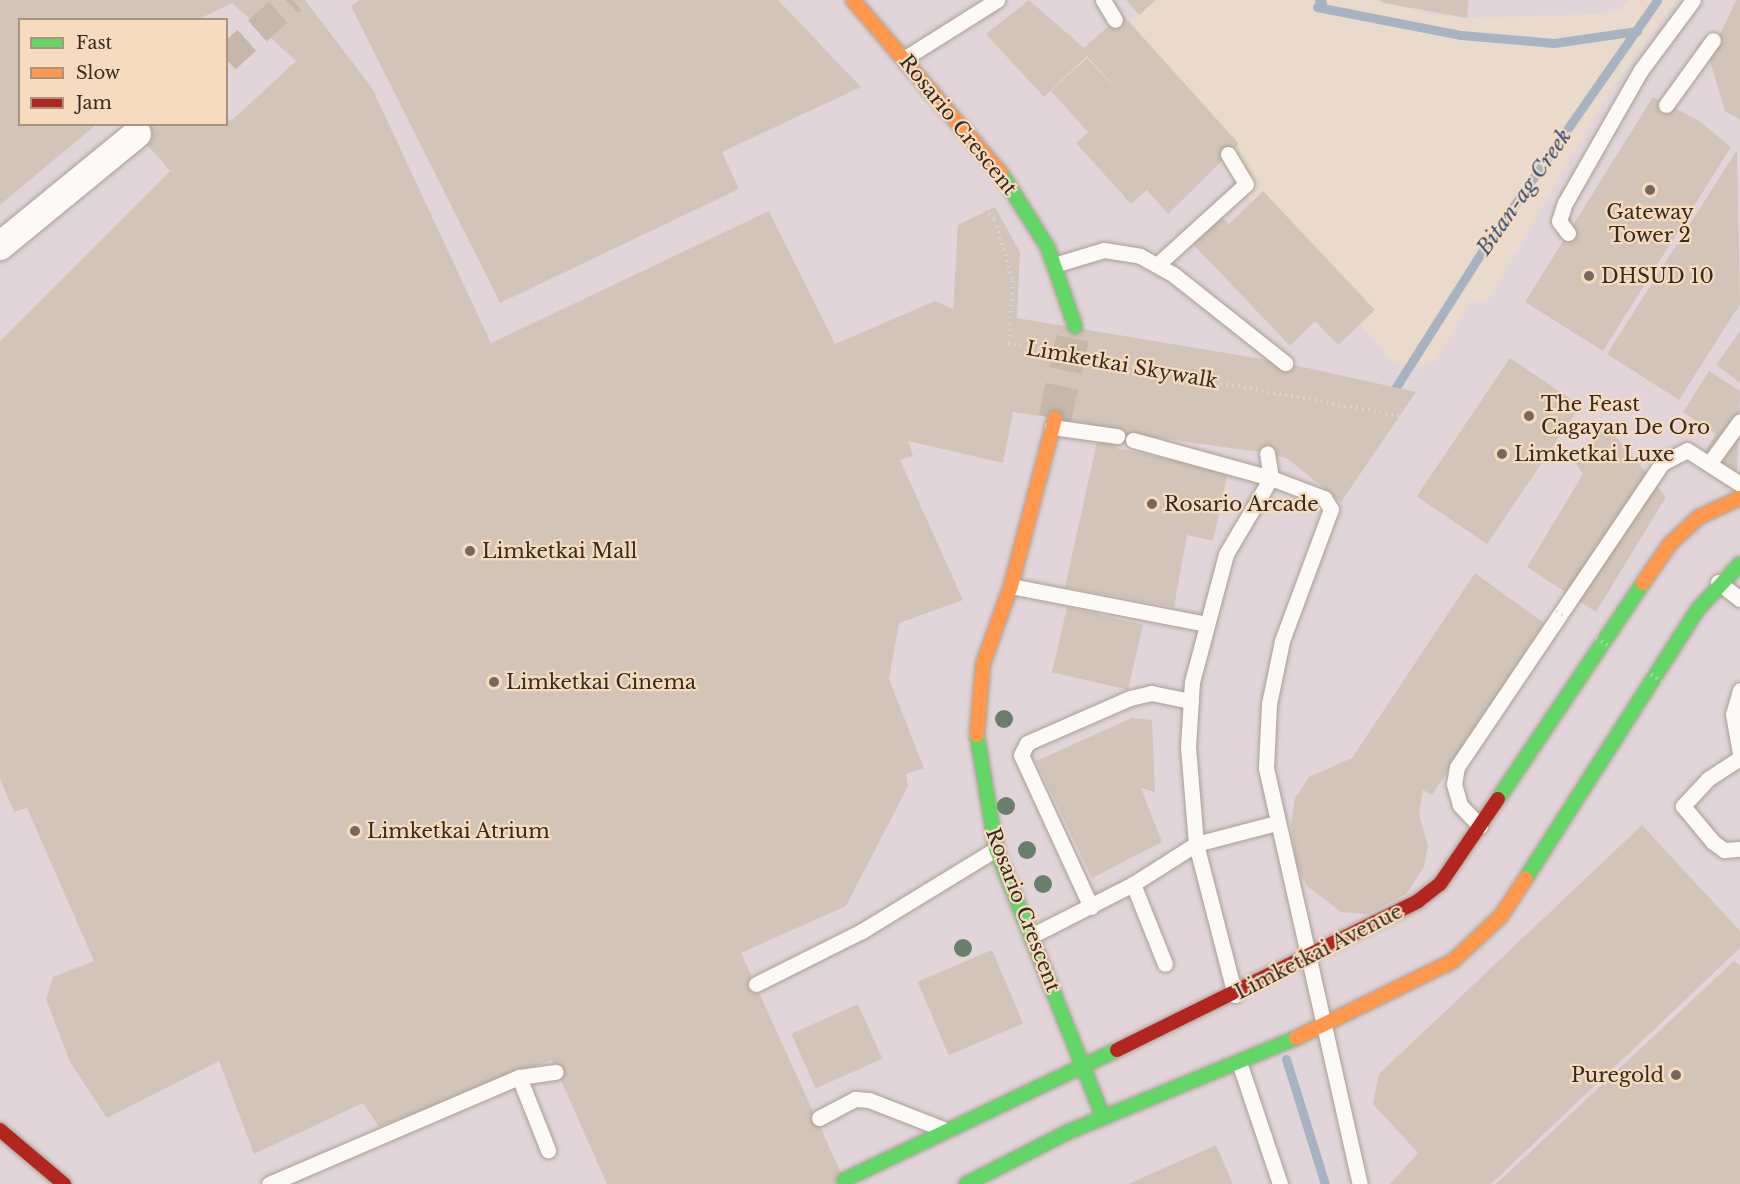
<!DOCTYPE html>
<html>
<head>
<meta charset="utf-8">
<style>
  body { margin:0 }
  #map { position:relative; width:1740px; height:1184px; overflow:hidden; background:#e9dacb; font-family:"Libre Baskerville",serif }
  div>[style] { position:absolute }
  .commercial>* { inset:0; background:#e2d5da }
  .stream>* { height:9px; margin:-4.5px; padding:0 4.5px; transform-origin:4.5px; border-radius:4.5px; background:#a7b3c3 }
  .building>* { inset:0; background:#d2c4b9; transform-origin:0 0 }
  .street-tunnel>* { height:28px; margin-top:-14px; transform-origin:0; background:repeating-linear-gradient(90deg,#c5b7a9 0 28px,transparent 0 42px) }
  .secondary-tunnel>* { height:33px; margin-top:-16.5px; transform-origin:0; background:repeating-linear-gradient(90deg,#c5b7a9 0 33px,transparent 0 49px) }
  .path>* { height:4px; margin-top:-2px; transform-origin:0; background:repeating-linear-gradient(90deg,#d8d4cf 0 1.5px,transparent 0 6px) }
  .roads { filter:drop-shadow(0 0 2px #aa9f93) drop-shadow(0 0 2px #aa9f93) }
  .lane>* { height:15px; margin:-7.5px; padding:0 7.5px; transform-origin:7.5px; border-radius:7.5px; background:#fcf9f7 }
  .street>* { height:28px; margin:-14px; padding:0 14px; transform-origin:14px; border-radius:14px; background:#fcf9f7 }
  .fast>* { height:14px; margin:-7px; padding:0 7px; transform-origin:7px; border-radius:7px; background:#63d668 }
  .slow>* { height:14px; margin:-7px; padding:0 7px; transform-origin:7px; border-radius:7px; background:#ff974d }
  .jam>* { height:14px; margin:-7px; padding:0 7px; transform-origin:7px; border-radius:7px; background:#b3261e }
  .path-bridge>* { height:4px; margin-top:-2px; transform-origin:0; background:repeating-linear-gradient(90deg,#d8d4cf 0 1.5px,transparent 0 6px) }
  .trees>* { width:18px; height:18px; margin:-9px; border-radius:50%; background:#697e6b }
  .dots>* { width:16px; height:16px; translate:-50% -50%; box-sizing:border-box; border:3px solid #f6dbbe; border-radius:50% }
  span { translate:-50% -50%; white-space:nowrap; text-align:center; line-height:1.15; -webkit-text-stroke:4.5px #f6dbbe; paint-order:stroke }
  .street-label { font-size:20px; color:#362b20 }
  .poi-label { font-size:20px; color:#362b20 }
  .left { translate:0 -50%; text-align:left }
  .right { translate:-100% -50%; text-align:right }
  .water-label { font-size:21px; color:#31517c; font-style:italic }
  .legend { position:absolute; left:18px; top:18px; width:210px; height:108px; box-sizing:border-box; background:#f6dbbe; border:2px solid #a9957f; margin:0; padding:8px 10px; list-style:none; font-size:18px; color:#362b20 }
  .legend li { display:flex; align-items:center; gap:12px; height:30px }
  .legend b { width:30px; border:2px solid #a9957f }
</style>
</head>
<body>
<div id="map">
  <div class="commercial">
    <div style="clip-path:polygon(evenodd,0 0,1152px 0,1109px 40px,1395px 364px,1416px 369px,1437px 359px,1472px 299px,1486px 304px,1608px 94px,1676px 0,1740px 0,1740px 970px,1509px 1184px,0 1184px,0 0,20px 20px,226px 20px,226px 124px,20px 124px,20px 20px)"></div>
    <div style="clip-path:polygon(1376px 0,1629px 0,1619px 10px,1600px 14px,1467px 18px,1425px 14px)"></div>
  </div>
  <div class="stream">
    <div style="left:1319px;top:0;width:4px;rotate:45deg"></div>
    <div style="left:1322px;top:3px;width:6px;rotate:141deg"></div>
    <div style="left:1317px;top:7px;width:147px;rotate:11deg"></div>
    <div style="left:1461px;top:35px;width:93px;rotate:4.9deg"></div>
    <div style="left:1554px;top:43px;width:84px;rotate:-8.2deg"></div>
    <div style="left:1396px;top:387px;width:166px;rotate:-57.6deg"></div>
    <div style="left:1485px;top:247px;width:301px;rotate:-55.1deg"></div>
    <div style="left:1286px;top:1059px;width:131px;rotate:72.7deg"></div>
  </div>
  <div class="building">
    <div style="clip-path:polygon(0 0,305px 0,372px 88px,491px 343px,769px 211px,835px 344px,935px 301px,953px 309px,958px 225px,995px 207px,1020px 252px,1017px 318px,1285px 363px,1416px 392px,1341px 502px,1288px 459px,1267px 453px,1136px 435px,1133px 444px,1116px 441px,1118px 430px,1055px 418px,1013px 412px,1003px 463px,908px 441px,913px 456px,900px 460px,963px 600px,899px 623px,889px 679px,924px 768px,906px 774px,908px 786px,846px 906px,741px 953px,846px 1184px,607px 1184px,552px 1060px,379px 1127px,363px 1103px,254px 1154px,219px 1061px,107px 1118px,70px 1062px,46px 999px,53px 977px,94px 961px,27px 808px,14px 812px,0 779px,0 341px,170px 171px,129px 124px,226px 124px,226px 116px,231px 121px,296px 61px,232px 3px,197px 20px,20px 20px,20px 124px,97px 124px,0 205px)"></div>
    <div style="clip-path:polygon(360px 0,778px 0,861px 87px,722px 152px,739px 189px,500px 303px,351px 6px)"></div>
    <div style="clip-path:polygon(1029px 0,1084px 48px,1122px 14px,1239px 144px,1168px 214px,1147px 190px,1131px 204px,1076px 143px,1088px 132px,1051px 91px,1087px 58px,1126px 100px,1087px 56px,1044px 97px,986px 34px)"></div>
    <div style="clip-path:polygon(1126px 0,1156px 0,1139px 15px)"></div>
    <div style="clip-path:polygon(1379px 0,1469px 0,1467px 18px,1384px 3px)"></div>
    <div style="clip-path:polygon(1736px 0,1740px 0,1740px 120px,1725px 111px,1709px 58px)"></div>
    <div style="clip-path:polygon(1653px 97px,1698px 120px,1731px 147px,1603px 351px,1525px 302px)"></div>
    <div style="clip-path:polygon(1737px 150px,1740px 304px,1679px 400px,1607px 354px)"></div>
    <div style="clip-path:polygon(1263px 191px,1375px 310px,1338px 345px,1315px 321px,1290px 346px,1191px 242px,1218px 214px,1229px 224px)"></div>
    <div style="clip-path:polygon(1740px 331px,1740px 383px,1716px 365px)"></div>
    <div style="left:1510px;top:358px;width:85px;height:167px;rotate:34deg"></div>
    <div style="clip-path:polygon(1709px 371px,1740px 391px,1737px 472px,1705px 452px,1716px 434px,1683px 412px)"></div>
    <div style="clip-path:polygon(1604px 422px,1666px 497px,1596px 612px,1527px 567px,1583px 474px,1576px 464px)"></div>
    <div style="clip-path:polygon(1098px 437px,1117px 442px,1116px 448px,1228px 472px,1213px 541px,1187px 535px,1174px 607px,1065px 587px)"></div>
    <div style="clip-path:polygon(1475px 573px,1544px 623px,1432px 795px,1423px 790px,1419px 814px,1428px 846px,1424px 867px,1406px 894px,1368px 914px,1341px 912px,1307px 886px,1297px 867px,1291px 826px,1295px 798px,1309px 777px,1352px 758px)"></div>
    <div style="left:1067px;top:607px;width:78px;height:67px;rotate:13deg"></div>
    <div style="clip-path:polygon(1132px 718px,1152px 720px,1155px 792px,1141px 788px,1162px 842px,1092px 878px,1036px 761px)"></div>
    <div style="clip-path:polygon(1642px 825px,1740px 931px,1740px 948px,1491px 1184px,1390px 1184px,1418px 1153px,1373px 1104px,1379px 1074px)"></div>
    <div style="left:992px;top:950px;width:80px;height:81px;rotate:67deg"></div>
    <div style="clip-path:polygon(1734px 961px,1740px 966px,1740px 1184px,1496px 1184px)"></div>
    <div style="left:858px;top:1004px;width:60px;height:73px;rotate:66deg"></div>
    <div style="clip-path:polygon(1216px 1145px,1233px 1184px,1128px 1184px)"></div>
  </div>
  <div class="street-tunnel">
    <div style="left:226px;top:59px;width:89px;rotate:-41.8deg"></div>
  </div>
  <div class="secondary-tunnel">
    <div style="left:1055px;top:418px;width:94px;rotate:-77.7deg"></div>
  </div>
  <div class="path">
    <div style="left:1656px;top:776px;width:82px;rotate:-57.5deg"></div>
  </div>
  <div class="roads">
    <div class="lane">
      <div style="left:1103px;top:0;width:23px;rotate:59deg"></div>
      <div style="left:905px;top:58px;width:109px;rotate:-32.2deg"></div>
      <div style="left:1666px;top:105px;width:80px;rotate:-54.1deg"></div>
      <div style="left:1568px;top:233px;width:15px;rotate:-127deg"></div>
      <div style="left:1559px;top:221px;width:19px;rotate:-72deg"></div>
      <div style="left:1565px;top:203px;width:153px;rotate:-60.3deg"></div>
      <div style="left:1641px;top:70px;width:87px;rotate:-53.4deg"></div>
      <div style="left:1054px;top:265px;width:52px;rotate:-16.7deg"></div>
      <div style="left:1104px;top:250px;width:36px;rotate:9deg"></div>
      <div style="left:1140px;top:256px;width:39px;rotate:29deg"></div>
      <div style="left:1174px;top:275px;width:142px;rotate:38.4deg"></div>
      <div style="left:1157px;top:265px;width:120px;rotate:-42.3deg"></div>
      <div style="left:1246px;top:184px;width:35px;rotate:-121deg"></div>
      <div style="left:1052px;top:427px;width:66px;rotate:7.9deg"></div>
      <div style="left:1133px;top:440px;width:143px;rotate:15.4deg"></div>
      <div style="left:1271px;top:478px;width:25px;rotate:-99deg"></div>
      <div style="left:1711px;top:461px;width:49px;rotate:-54.1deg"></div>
      <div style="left:1718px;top:582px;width:28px;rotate:38deg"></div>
      <div style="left:1011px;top:586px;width:199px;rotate:11deg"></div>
      <div style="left:1740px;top:690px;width:25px;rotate:106deg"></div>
      <div style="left:1733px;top:714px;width:39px;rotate:80deg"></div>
      <div style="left:1740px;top:758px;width:38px;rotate:147deg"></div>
      <div style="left:1708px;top:779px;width:37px;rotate:133deg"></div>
      <div style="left:1683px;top:806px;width:47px;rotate:50.2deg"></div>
      <div style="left:1713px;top:842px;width:14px;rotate:36deg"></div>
      <div style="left:1724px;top:850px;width:16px;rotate:-4deg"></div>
      <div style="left:1480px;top:826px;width:29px;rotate:-134deg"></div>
      <div style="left:1460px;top:805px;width:22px;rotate:-106deg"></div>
      <div style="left:1454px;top:784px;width:17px;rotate:-80deg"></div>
      <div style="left:1457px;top:767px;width:367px;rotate:-56deg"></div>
      <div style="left:1662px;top:463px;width:28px;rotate:-27deg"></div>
      <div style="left:1687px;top:450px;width:63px;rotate:32.7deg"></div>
      <div style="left:1133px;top:884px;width:86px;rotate:68.2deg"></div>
      <div style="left:1091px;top:907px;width:167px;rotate:-114.7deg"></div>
      <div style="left:1021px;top:755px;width:13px;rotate:-63deg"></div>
      <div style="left:1027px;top:743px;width:112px;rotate:-23.6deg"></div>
      <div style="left:1130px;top:698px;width:22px;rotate:-13deg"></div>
      <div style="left:1151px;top:693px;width:41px;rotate:11.3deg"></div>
      <div style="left:1033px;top:935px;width:112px;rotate:-27deg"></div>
      <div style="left:1133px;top:884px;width:75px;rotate:-32.4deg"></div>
      <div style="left:1196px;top:844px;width:83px;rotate:-14.7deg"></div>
      <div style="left:756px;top:984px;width:119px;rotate:-26.6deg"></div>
      <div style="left:862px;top:931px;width:157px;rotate:-31.5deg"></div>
      <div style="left:1235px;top:995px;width:156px;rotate:-104.5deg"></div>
      <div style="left:1196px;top:844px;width:97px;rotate:-94.7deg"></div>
      <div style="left:1188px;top:747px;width:65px;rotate:-86.5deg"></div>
      <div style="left:1192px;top:682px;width:132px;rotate:-75.1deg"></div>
      <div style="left:1226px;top:554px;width:88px;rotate:-59.4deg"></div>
      <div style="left:1271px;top:478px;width:57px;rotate:20.7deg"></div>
      <div style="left:1324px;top:498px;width:13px;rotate:58deg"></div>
      <div style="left:1331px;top:509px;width:141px;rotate:110.4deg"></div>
      <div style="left:1282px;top:641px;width:64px;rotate:101.7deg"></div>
      <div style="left:1269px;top:704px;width:64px;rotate:92.7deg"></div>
      <div style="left:1266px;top:768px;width:426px;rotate:77.3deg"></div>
      <div style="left:1239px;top:1062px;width:129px;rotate:71.4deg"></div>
      <div style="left:519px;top:1077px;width:79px;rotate:68.3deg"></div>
      <div style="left:819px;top:1118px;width:41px;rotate:-27.8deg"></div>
      <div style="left:855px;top:1099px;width:14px;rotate:4deg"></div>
      <div style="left:869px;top:1100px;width:79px;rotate:21.4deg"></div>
      <div style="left:269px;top:1184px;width:272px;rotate:-23.2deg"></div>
      <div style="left:519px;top:1077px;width:37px;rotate:-8deg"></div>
    </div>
    <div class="street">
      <div style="left:0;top:246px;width:177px;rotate:-39.3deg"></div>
    </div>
    <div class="fast">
      <div style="left:1001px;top:173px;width:89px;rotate:57.9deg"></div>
      <div style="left:1048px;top:248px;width:83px;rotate:70.9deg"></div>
      <div style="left:977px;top:735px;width:116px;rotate:80.5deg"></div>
      <div style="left:996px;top:849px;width:289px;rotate:68.2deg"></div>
      <div style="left:1498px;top:799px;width:260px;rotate:-56.1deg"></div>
      <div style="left:1526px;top:878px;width:321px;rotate:-57.4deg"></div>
      <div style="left:1699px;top:608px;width:60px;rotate:-47deg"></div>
      <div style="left:844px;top:1180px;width:302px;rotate:-25.5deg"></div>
      <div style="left:966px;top:1184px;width:114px;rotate:-27deg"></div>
      <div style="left:1068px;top:1132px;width:247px;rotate:-22.4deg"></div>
    </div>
    <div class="slow">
      <div style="left:853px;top:0;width:228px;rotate:49.5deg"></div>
      <div style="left:1643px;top:583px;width:47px;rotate:-55.3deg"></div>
      <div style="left:1670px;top:544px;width:40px;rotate:-43deg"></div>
      <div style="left:1699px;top:517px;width:45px;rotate:-24.9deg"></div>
      <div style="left:977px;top:735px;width:71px;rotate:-85.2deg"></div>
      <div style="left:983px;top:664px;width:83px;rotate:-70.3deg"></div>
      <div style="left:1011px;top:586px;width:174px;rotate:-75.3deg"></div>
      <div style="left:1296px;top:1038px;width:175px;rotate:-26.1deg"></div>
      <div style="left:1453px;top:961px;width:66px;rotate:-43.2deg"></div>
      <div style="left:1501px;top:916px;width:45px;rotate:-56.7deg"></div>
    </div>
    <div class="jam">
      <div style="left:1117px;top:1050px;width:336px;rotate:-26.3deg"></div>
      <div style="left:1418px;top:901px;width:28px;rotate:-38deg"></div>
      <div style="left:1440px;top:884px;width:103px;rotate:-55.7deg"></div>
      <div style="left:0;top:1130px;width:84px;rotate:40.2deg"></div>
    </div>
  </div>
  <div class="path-bridge">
    <div style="left:899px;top:137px;width:31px;rotate:57deg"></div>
    <div style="left:916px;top:163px;width:60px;rotate:29.1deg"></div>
    <div style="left:968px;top:192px;width:39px;rotate:46deg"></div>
    <div style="left:995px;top:220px;width:64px;rotate:73.6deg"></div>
    <div style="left:1013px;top:281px;width:63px;rotate:94.5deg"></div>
    <div style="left:1008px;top:344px;width:417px;rotate:10.4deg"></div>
    <div style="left:1377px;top:491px;width:389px;rotate:33.8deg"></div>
  </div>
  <div class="trees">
    <div style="left:1004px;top:719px"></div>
    <div style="left:1006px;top:806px"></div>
    <div style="left:1027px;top:850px"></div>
    <div style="left:1043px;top:884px"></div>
    <div style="left:963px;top:948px"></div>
  </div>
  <div class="dots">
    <div style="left:1650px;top:190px;background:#75685c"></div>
    <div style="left:1589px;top:276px;background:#75685c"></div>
    <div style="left:1529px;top:416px;background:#75685c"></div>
    <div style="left:1502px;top:454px;background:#75685c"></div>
    <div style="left:1152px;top:504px;background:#75685c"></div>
    <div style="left:470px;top:551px;background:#75685c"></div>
    <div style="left:494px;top:682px;background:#75685c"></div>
    <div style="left:355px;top:831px;background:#75685c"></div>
    <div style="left:1676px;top:1075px;background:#75685c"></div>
  </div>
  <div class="street-label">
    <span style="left:958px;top:125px;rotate:51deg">Rosario Crescent</span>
    <span style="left:1122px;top:365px;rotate:10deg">Limketkai Skywalk</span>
    <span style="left:1023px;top:910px;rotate:69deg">Rosario Crescent</span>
    <span style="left:1319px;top:952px;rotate:-27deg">Limketkai Avenue</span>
  </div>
  <div class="poi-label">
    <span style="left:1650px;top:224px">Gateway<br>Tower 2</span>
    <span class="left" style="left:1601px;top:276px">DHSUD 10</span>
    <span class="left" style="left:1541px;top:416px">The Feast<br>Cagayan De Oro</span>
    <span class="left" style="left:1514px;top:454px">Limketkai Luxe</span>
    <span class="left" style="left:1164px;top:504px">Rosario Arcade</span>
    <span class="left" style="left:482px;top:551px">Limketkai Mall</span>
    <span class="left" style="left:506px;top:682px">Limketkai Cinema</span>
    <span class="left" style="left:367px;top:831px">Limketkai Atrium</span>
    <span class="right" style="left:1664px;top:1075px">Puregold</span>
  </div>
  <div class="water-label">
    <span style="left:1524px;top:192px;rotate:-55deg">Bitan-ag Creek</span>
  </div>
  <ul class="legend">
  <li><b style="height:8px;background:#63d668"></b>Fast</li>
  <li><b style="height:8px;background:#ff974d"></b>Slow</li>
  <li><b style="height:8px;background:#b3261e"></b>Jam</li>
  </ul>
</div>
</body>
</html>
